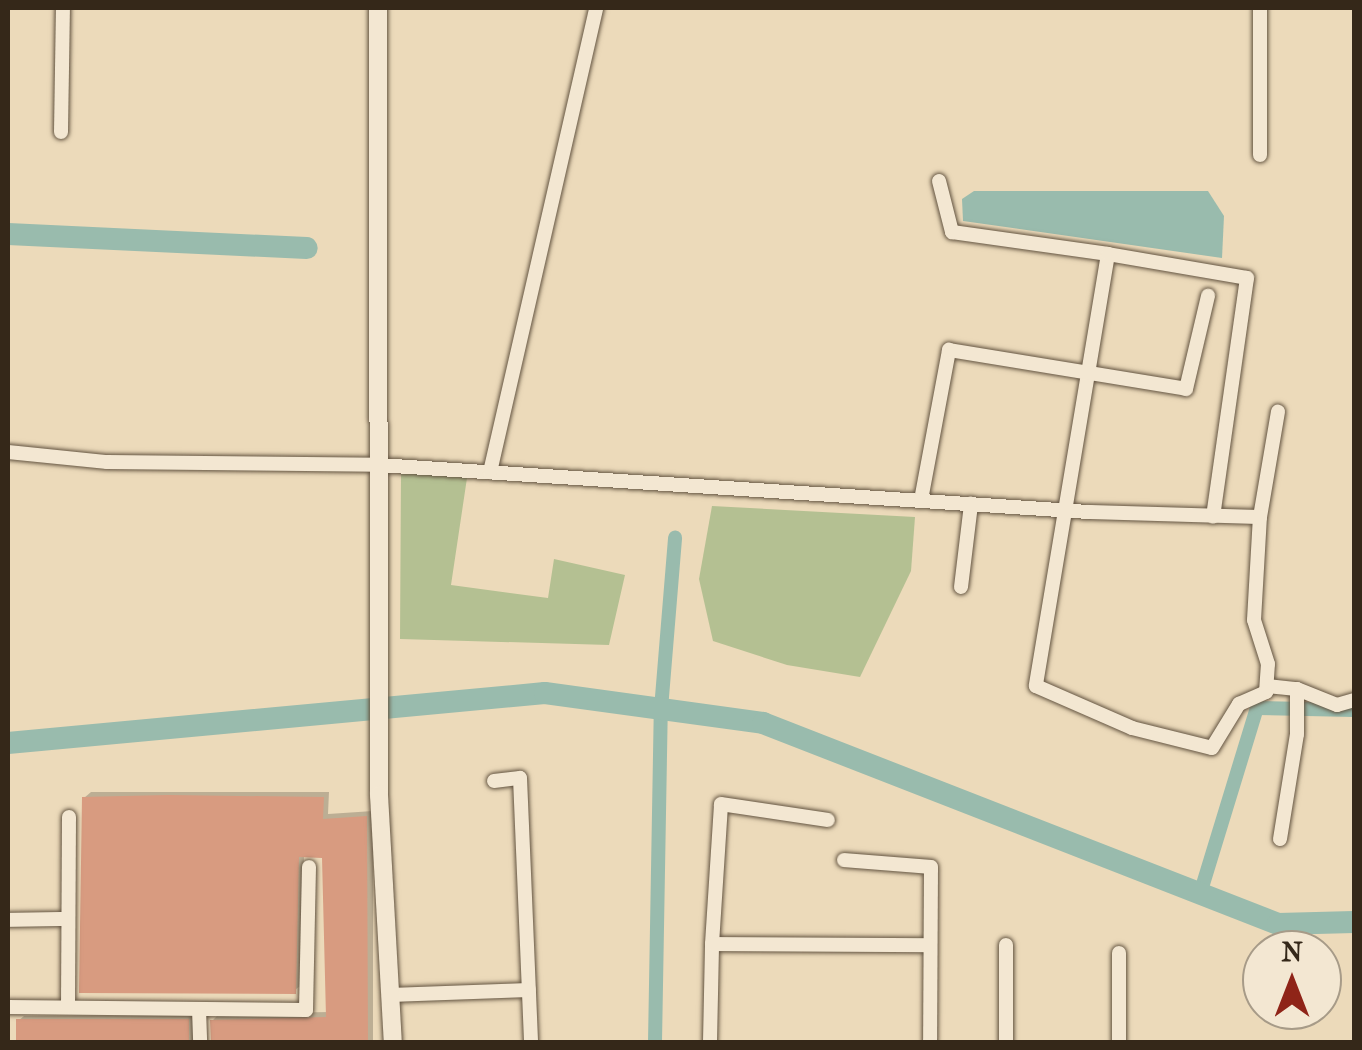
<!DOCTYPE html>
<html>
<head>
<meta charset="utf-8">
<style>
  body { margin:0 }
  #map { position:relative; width:1362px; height:1050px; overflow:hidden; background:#ecdaba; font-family:"IM FELL French Canon",serif }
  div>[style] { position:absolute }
  .green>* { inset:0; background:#b4c092 }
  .water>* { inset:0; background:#99bbad }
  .shadow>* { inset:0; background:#0003 }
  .canal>* { height:14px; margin:-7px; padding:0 7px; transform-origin:7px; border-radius:7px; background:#99bbad }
  .river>* { height:22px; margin:-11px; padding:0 11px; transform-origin:11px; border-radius:11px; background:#99bbad }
  .building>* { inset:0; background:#d89b80; transform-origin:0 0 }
  .roads { filter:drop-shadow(0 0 2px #635441) drop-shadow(0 0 2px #635441) }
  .minor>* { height:14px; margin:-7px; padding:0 7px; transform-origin:7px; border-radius:7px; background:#f3e7d2 }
  .tertiary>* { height:18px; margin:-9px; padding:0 9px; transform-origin:9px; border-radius:9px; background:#f3e7d2 }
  span { translate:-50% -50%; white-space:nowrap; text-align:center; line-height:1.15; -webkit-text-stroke:10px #f3e7d2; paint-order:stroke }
  .frame { position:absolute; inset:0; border:10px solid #352819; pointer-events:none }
  .north { position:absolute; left:1242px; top:930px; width:100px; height:100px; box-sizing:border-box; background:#f3e7d2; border:2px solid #a79b88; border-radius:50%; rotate:0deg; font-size:28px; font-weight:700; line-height:40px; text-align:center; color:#352819 }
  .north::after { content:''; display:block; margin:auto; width:35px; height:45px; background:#8f2418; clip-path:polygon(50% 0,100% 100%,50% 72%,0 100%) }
</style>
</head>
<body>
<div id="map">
  <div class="green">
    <div style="clip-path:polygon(401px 472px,467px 478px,451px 585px,548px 598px,554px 559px,625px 575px,609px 645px,400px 639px)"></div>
    <div style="clip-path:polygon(712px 506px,915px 517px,911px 571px,860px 677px,787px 665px,713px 641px,699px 579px)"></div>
  </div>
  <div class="water">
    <div style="clip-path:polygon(974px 191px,1208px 191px,1224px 216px,1222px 258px,963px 221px,962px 199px)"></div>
  </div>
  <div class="shadow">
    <div style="clip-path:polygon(91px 792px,329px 792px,328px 814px,373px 811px,373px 1042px,211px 1042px,212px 1021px,219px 1014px,329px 1012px,325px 855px,304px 855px,301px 985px,294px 991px,84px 798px)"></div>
    <div style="clip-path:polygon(193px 1015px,194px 1042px,19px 1042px,18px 1021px,24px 1016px)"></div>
  </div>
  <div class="canal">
    <div style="left:1200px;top:894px;width:195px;rotate:-73deg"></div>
    <div style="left:1257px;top:708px;width:97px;rotate:1.2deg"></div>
    <div style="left:655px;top:1042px;width:333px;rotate:-89deg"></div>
    <div style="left:661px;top:709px;width:172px;rotate:-85.3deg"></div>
  </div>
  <div class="river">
    <div style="left:8px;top:234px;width:299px;rotate:2.7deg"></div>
    <div style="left:8px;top:743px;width:539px;rotate:-5.32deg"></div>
    <div style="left:545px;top:693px;width:220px;rotate:7.8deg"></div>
    <div style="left:763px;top:723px;width:553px;rotate:21.32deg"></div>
    <div style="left:1278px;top:924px;width:76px;rotate:-1.5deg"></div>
  </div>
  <div class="building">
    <div style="clip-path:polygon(168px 795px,324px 797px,323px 819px,367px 816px,368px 1042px,211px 1042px,210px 1020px,326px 1017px,322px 858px,299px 857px,296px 994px,79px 993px,82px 797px)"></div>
    <div style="left:189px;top:1019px;width:23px;height:173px;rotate:90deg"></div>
  </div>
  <div class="roads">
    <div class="minor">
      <div style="left:61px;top:132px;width:124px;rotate:-89.1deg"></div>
      <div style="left:1260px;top:155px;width:147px;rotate:-90deg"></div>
      <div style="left:939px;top:181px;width:53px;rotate:75.7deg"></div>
      <div style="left:952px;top:232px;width:158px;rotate:8deg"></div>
      <div style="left:1108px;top:254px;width:438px;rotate:99.5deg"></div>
      <div style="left:1036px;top:686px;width:105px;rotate:23.6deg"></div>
      <div style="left:1132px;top:728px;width:82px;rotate:14deg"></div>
      <div style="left:1212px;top:748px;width:52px;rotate:-58.5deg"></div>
      <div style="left:1239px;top:704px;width:30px;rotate:-24deg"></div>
      <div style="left:1266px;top:692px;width:28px;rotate:-86deg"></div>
      <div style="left:1268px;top:664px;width:46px;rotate:-107.7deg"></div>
      <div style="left:1254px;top:620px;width:103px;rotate:-86.7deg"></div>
      <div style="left:1260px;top:517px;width:107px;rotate:-80.3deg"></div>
      <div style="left:1108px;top:254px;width:141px;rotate:9.8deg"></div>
      <div style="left:1247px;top:278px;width:241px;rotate:98.1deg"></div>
      <div style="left:8px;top:452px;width:100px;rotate:5.8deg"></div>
      <div style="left:107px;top:462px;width:272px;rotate:0.6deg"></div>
      <div style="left:379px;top:465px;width:712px;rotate:3.79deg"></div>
      <div style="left:1089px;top:512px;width:171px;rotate:1.7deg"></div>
      <div style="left:490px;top:472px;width:476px;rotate:-77.1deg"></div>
      <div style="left:921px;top:500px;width:153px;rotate:-79.4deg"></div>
      <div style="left:949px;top:350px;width:240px;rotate:9.3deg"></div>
      <div style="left:1186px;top:389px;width:96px;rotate:-76.7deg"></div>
      <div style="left:961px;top:587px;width:84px;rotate:-83.1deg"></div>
      <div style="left:1267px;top:686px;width:30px;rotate:6deg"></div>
      <div style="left:1297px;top:689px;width:43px;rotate:21.8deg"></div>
      <div style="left:1337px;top:705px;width:18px;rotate:-16deg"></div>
      <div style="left:494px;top:781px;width:26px;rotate:-7deg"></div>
      <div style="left:520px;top:778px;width:264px;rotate:87.6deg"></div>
      <div style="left:1280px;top:839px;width:106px;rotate:-80.8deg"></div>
      <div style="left:1297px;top:734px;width:45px;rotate:-90deg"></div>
      <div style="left:844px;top:860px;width:87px;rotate:4.6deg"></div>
      <div style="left:931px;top:867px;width:175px;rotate:90.3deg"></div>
      <div style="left:8px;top:920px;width:60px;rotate:-1deg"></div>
      <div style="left:712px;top:944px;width:140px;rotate:-86.3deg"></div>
      <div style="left:721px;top:804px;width:108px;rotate:8.5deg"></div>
      <div style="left:1006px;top:945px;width:97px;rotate:90deg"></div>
      <div style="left:1119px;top:953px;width:89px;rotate:90deg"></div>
      <div style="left:390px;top:995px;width:139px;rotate:-2.1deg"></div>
      <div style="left:8px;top:1007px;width:298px;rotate:0.6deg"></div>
      <div style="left:306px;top:1010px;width:143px;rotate:-88.8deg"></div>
      <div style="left:68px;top:1007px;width:190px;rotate:-89.7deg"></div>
      <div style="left:199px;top:1009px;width:33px;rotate:88deg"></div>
      <div style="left:710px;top:1042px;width:98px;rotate:-88.8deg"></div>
      <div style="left:712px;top:944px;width:218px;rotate:0.3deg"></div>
    </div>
    <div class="tertiary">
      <div style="left:378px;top:8px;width:787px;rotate:89.93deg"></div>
      <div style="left:379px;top:795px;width:247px;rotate:86.8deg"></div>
    </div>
  </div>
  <div class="frame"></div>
  <div class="north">N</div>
</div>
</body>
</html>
